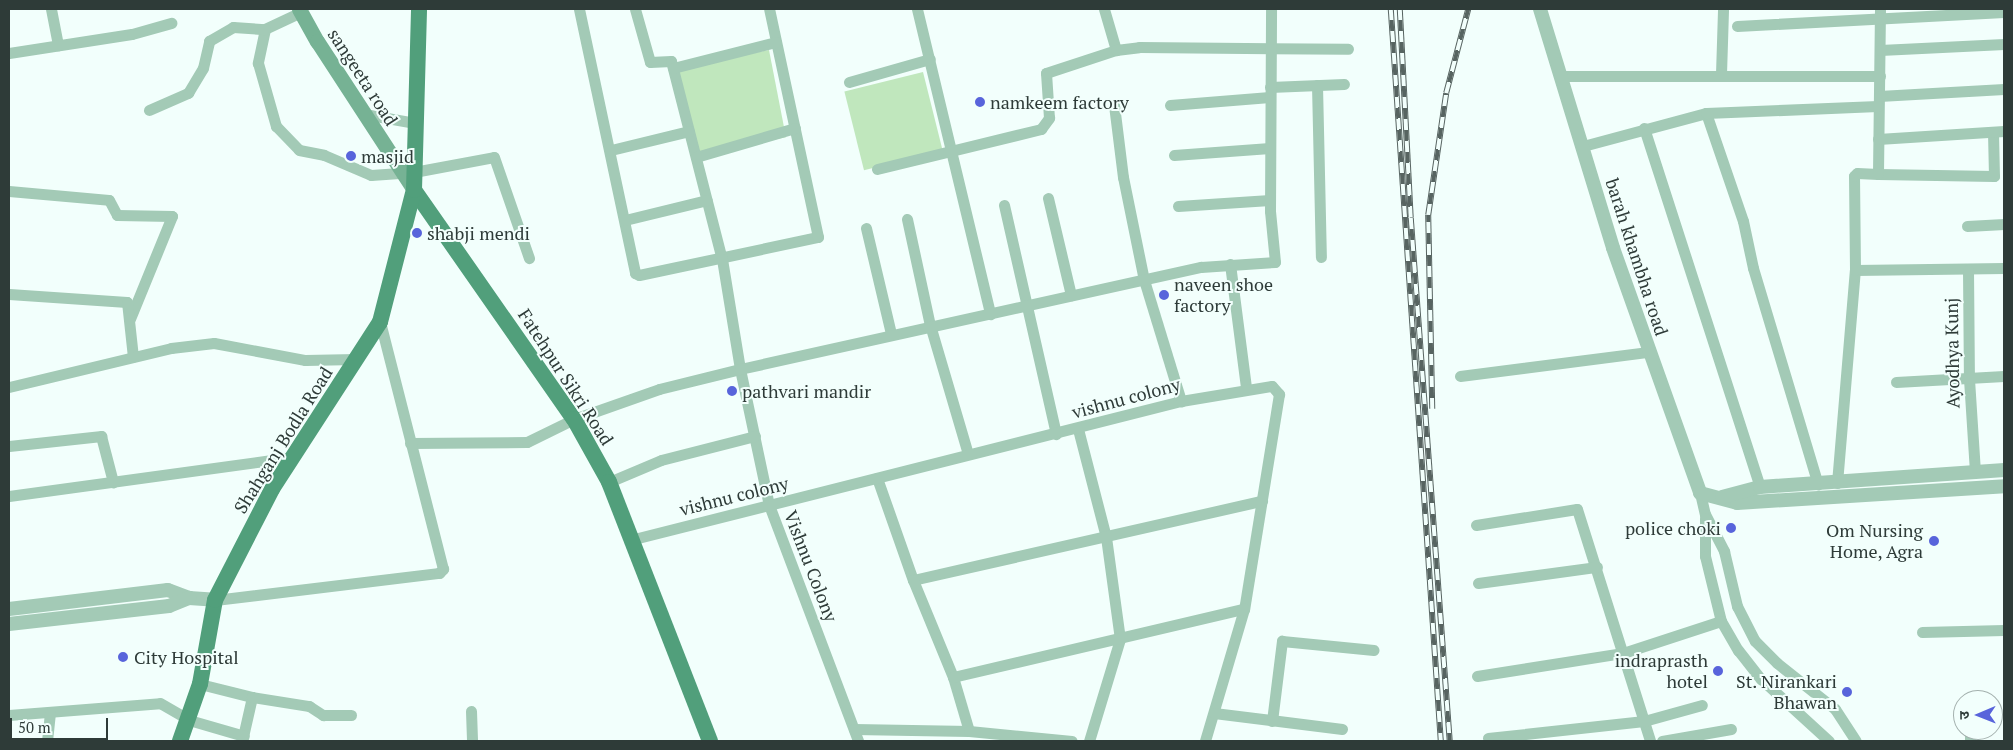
<!DOCTYPE html>
<html>
<head>
<meta charset="utf-8">
<style>
  body { margin:0 }
  #map { position:relative; width:2013px; height:750px; overflow:hidden; background:#f2fffc; font-family:"PT Serif","Noto Sans Devanagari",serif }
  div>[style] { position:absolute }
  .green>* { inset:0; background:#c0e7bd; transform-origin:0 0 }
  .minor>* { height:11px; margin:-5.5px; padding:0 5.5px; transform-origin:5.5px; border-radius:5.5px; background:#a3cab6 }
  .tertiary>* { height:14px; margin:-7px; padding:0 7px; transform-origin:7px; border-radius:7px; background:#a3cab6 }
  .secondary>* { height:15px; margin:-7.5px; padding:0 7.5px; transform-origin:7.5px; border-radius:7.5px; background:#76b294 }
  .primary>* { height:16px; margin:-8px; padding:0 8px; transform-origin:8px; border-radius:8px; background:#519f7b }
  .rail>* { height:5.5px; margin-top:-2.75px; transform-origin:0; background:repeating-linear-gradient(90deg,#f2fffc 0 11px,#576461 0 22px); box-sizing:border-box; border-block:1px solid #576461 }
  .dots>* { width:14px; height:14px; translate:-50% -50%; box-sizing:border-box; border:2px solid #f2fffc; border-radius:50% }
  span { translate:-50% -50%; white-space:nowrap; text-align:center; line-height:1.15; -webkit-text-stroke:4px #f2fffc; paint-order:stroke }
  .street-label { font-size:18px; color:#2e3b38 }
  .poi-label { font-size:18px; color:#2e3b38 }
  .left { translate:0 -50%; text-align:left }
  .right { translate:-100% -50%; text-align:right }
  .frame { position:absolute; inset:0; border:10px solid #2e3b38; pointer-events:none }
  .north { position:absolute; left:1953px; top:690px; width:50px; height:50px; box-sizing:border-box; background:#f2fffc; border:1px solid #a4b1ae; border-radius:50%; rotate:269deg; font-size:14px; font-weight:700; line-height:20px; text-align:center; color:#2e3b38 }
  .north::after { content:''; display:block; margin:auto; width:18px; height:22px; background:#5864db; clip-path:polygon(50% 0,100% 100%,50% 72%,0 100%) }
  .scale { position:absolute; left:10px; top:718px; width:98px; height:22px; box-sizing:border-box; border:2px solid #2e3b38; border-top:0; padding-left:6px; font-size:15px; line-height:18px; white-space:nowrap; color:#2e3b38; -webkit-text-stroke:4px #f2fffc; paint-order:stroke }
</style>
</head>
<body>
<div id="map">
  <div class="green">
    <div style="left:769px;top:50px;width:89px;height:93px;rotate:79deg"></div>
    <div style="left:923px;top:72px;width:81px;height:81px;rotate:76deg"></div>
  </div>
  <div class="minor">
    <div style="left:51px;top:9px;width:37px;rotate:79deg"></div>
    <div style="left:579px;top:9px;width:270px;rotate:78deg"></div>
    <div style="left:635px;top:273px;width:4px;rotate:27deg"></div>
    <div style="left:639px;top:275px;width:183px;rotate:-12deg"></div>
    <div style="left:818px;top:237px;width:233px;rotate:-102.1deg"></div>
    <div style="left:635px;top:9px;width:55px;rotate:74.2deg"></div>
    <div style="left:650px;top:62px;width:21px;rotate:-3deg"></div>
    <div style="left:671px;top:61px;width:204px;rotate:75.6deg"></div>
    <div style="left:722px;top:259px;width:111px;rotate:80.7deg"></div>
    <div style="left:740px;top:369px;width:139px;rotate:78deg"></div>
    <div style="left:769px;top:505px;width:252px;rotate:69.3deg"></div>
    <div style="left:917px;top:9px;width:314px;rotate:76.5deg"></div>
    <div style="left:1104px;top:9px;width:43px;rotate:73.7deg"></div>
    <div style="left:1880px;top:9px;width:165px;rotate:90.7deg"></div>
    <div style="left:1878px;top:174px;width:116px;rotate:1deg"></div>
    <div style="left:1994px;top:176px;width:44px;rotate:-91.3deg"></div>
    <div style="left:301px;top:12px;width:40px;rotate:155deg"></div>
    <div style="left:265px;top:29px;width:35px;rotate:102deg"></div>
    <div style="left:258px;top:63px;width:66px;rotate:74.1deg"></div>
    <div style="left:276px;top:126px;width:33px;rotate:46deg"></div>
    <div style="left:299px;top:150px;width:25px;rotate:11deg"></div>
    <div style="left:324px;top:155px;width:51px;rotate:23.1deg"></div>
    <div style="left:371px;top:175px;width:32px;rotate:-4deg"></div>
    <div style="left:1737px;top:26px;width:267px;rotate:-3deg"></div>
    <div style="left:1880px;top:50px;width:124px;rotate:-2.8deg"></div>
    <div style="left:9px;top:53px;width:124px;rotate:-8.8deg"></div>
    <div style="left:132px;top:34px;width:41px;rotate:-15.8deg"></div>
    <div style="left:673px;top:68px;width:106px;rotate:-14.2deg"></div>
    <div style="left:1721px;top:74px;width:65px;rotate:-88.2deg"></div>
    <div style="left:1563px;top:76px;width:317px"></div>
    <div style="left:849px;top:82px;width:84px;rotate:-15.9deg"></div>
    <div style="left:1317px;top:85px;width:172px;rotate:88.7deg"></div>
    <div style="left:1270px;top:87px;width:74px;rotate:-2.3deg"></div>
    <div style="left:1879px;top:96px;width:125px;rotate:-3.2deg"></div>
    <div style="left:1114px;top:105px;width:73px;rotate:82.9deg"></div>
    <div style="left:1123px;top:177px;width:105px;rotate:78.5deg"></div>
    <div style="left:1144px;top:280px;width:127px;rotate:73deg"></div>
    <div style="left:1170px;top:105px;width:100px;rotate:-4.6deg"></div>
    <div style="left:149px;top:110px;width:43px;rotate:-23.6deg"></div>
    <div style="left:188px;top:93px;width:29px;rotate:-59deg"></div>
    <div style="left:203px;top:68px;width:28px;rotate:-77deg"></div>
    <div style="left:209px;top:41px;width:28px;rotate:-30deg"></div>
    <div style="left:233px;top:27px;width:32px;rotate:4deg"></div>
    <div style="left:1706px;top:113px;width:114px;rotate:71.1deg"></div>
    <div style="left:1743px;top:221px;width:48px;rotate:78deg"></div>
    <div style="left:1753px;top:268px;width:226px;rotate:73.3deg"></div>
    <div style="left:364px;top:114px;width:52px;rotate:10deg"></div>
    <div style="left:1644px;top:128px;width:377px;rotate:72.1deg"></div>
    <div style="left:1878px;top:139px;width:126px;rotate:-3.6deg"></div>
    <div style="left:1583px;top:146px;width:127px;rotate:-15deg"></div>
    <div style="left:1706px;top:113px;width:172px;rotate:-2.3deg"></div>
    <div style="left:611px;top:150px;width:80px;rotate:-13.7deg"></div>
    <div style="left:1174px;top:155px;width:96px;rotate:-4.2deg"></div>
    <div style="left:696px;top:157px;width:103px;rotate:-16.3deg"></div>
    <div style="left:877px;top:169px;width:169px;rotate:-13.7deg"></div>
    <div style="left:1041px;top:129px;width:14px;rotate:-54deg"></div>
    <div style="left:1049px;top:118px;width:45px;rotate:-93.8deg"></div>
    <div style="left:1046px;top:73px;width:74px;rotate:-18.2deg"></div>
    <div style="left:1116px;top:50px;width:23px;rotate:-7deg"></div>
    <div style="left:1139px;top:47px;width:209px;rotate:0.5deg"></div>
    <div style="left:414px;top:172px;width:81px;rotate:-10.6deg"></div>
    <div style="left:494px;top:157px;width:107px;rotate:70.9deg"></div>
    <div style="left:9px;top:191px;width:100px;rotate:5.1deg"></div>
    <div style="left:109px;top:200px;width:17px;rotate:62deg"></div>
    <div style="left:117px;top:215px;width:55px;rotate:1deg"></div>
    <div style="left:172px;top:216px;width:111px;rotate:112.2deg"></div>
    <div style="left:1048px;top:198px;width:100px;rotate:76.7deg"></div>
    <div style="left:1004px;top:205px;width:235px;rotate:77.2deg"></div>
    <div style="left:1178px;top:206px;width:92px;rotate:-3.7deg"></div>
    <div style="left:907px;top:219px;width:108px;rotate:77.8deg"></div>
    <div style="left:930px;top:325px;width:134px;rotate:73.6deg"></div>
    <div style="left:625px;top:220px;width:84px;rotate:-13.7deg"></div>
    <div style="left:1967px;top:226px;width:37px;rotate:-3deg"></div>
    <div style="left:866px;top:228px;width:109px;rotate:76.7deg"></div>
    <div style="left:1230px;top:264px;width:125px;rotate:82.6deg"></div>
    <div style="left:1855px;top:270px;width:149px;rotate:-0.8deg"></div>
    <div style="left:1968px;top:270px;width:109px;rotate:89.5deg"></div>
    <div style="left:1969px;top:379px;width:92px;rotate:86.3deg"></div>
    <div style="left:9px;top:294px;width:118px;rotate:3.9deg"></div>
    <div style="left:127px;top:302px;width:55px;rotate:83.8deg"></div>
    <div style="left:1460px;top:376px;width:190px;rotate:-7.3deg"></div>
    <div style="left:1896px;top:382px;width:108px;rotate:-3.2deg"></div>
    <div style="left:9px;top:387px;width:167px;rotate:-13.5deg"></div>
    <div style="left:171px;top:348px;width:43px;rotate:-6.6deg"></div>
    <div style="left:214px;top:343px;width:93px;rotate:10.6deg"></div>
    <div style="left:305px;top:360px;width:51px;rotate:-1.1deg"></div>
    <div style="left:1078px;top:429px;width:112px;rotate:75.5deg"></div>
    <div style="left:1106px;top:537px;width:103px;rotate:82.2deg"></div>
    <div style="left:1120px;top:639px;width:107px;rotate:106.9deg"></div>
    <div style="left:410px;top:443px;width:117px;rotate:-0.5deg"></div>
    <div style="left:527px;top:442px;width:52px;rotate:-26.1deg"></div>
    <div style="left:574px;top:419px;width:90px;rotate:-19.4deg"></div>
    <div style="left:659px;top:389px;width:83px;rotate:-13.9deg"></div>
    <div style="left:740px;top:369px;width:472px;rotate:-12.5deg"></div>
    <div style="left:1201px;top:267px;width:74px;rotate:-3.9deg"></div>
    <div style="left:1275px;top:262px;width:51px;rotate:-95.6deg"></div>
    <div style="left:1270px;top:211px;width:202px;rotate:-89.7deg"></div>
    <div style="left:9px;top:446px;width:93px;rotate:-6.2deg"></div>
    <div style="left:101px;top:436px;width:48px;rotate:75.4deg"></div>
    <div style="left:877px;top:478px;width:108px;rotate:70.6deg"></div>
    <div style="left:913px;top:580px;width:358px;rotate:-12.8deg"></div>
    <div style="left:609px;top:482px;width:56px;rotate:-22.9deg"></div>
    <div style="left:661px;top:460px;width:97px;rotate:-14.3deg"></div>
    <div style="left:1837px;top:483px;width:214px;rotate:-85.2deg"></div>
    <div style="left:1855px;top:270px;width:94px;rotate:-90.6deg"></div>
    <div style="left:1854px;top:176px;width:4px;rotate:-45deg"></div>
    <div style="left:1857px;top:173px;width:21px;rotate:3deg"></div>
    <div style="left:1700px;top:493px;width:22px;rotate:77deg"></div>
    <div style="left:1705px;top:514px;width:42px;rotate:62.8deg"></div>
    <div style="left:1724px;top:551px;width:57px;rotate:76.7deg"></div>
    <div style="left:1737px;top:606px;width:39px;rotate:63deg"></div>
    <div style="left:1755px;top:641px;width:31px;rotate:45deg"></div>
    <div style="left:1777px;top:663px;width:74px;rotate:38.4deg"></div>
    <div style="left:1835px;top:709px;width:38px;rotate:57deg"></div>
    <div style="left:9px;top:496px;width:287px;rotate:-7.8deg"></div>
    <div style="left:1705px;top:518px;width:38px;rotate:90deg"></div>
    <div style="left:1705px;top:556px;width:67px;rotate:76.2deg"></div>
    <div style="left:1721px;top:621px;width:34px;rotate:60deg"></div>
    <div style="left:1738px;top:650px;width:37px;rotate:52deg"></div>
    <div style="left:1761px;top:679px;width:92px;rotate:42.4deg"></div>
    <div style="left:1476px;top:525px;width:102px;rotate:-9deg"></div>
    <div style="left:1577px;top:509px;width:243px;rotate:72.5deg"></div>
    <div style="left:634px;top:539px;width:564px;rotate:-14.16deg"></div>
    <div style="left:1181px;top:401px;width:92px;rotate:-9.4deg"></div>
    <div style="left:1272px;top:386px;width:11px;rotate:49deg"></div>
    <div style="left:1279px;top:394px;width:218px;rotate:99.2deg"></div>
    <div style="left:1244px;top:609px;width:138px;rotate:106.5deg"></div>
    <div style="left:913px;top:580px;width:105px;rotate:67.6deg"></div>
    <div style="left:953px;top:677px;width:56px;rotate:73.5deg"></div>
    <div style="left:1478px;top:583px;width:120px;rotate:-7.7deg"></div>
    <div style="left:215px;top:600px;width:226px;rotate:-6.9deg"></div>
    <div style="left:439px;top:573px;width:6px;rotate:-45deg"></div>
    <div style="left:443px;top:569px;width:255px;rotate:-104.3deg"></div>
    <div style="left:1922px;top:632px;width:82px;rotate:-1.4deg"></div>
    <div style="left:1477px;top:676px;width:148px;rotate:-9deg"></div>
    <div style="left:1623px;top:653px;width:103px;rotate:-18.1deg"></div>
    <div style="left:953px;top:677px;width:299px;rotate:-13.2deg"></div>
    <div style="left:200px;top:684px;width:54px;rotate:14deg"></div>
    <div style="left:252px;top:697px;width:45px;rotate:102.8deg"></div>
    <div style="left:252px;top:697px;width:58px;rotate:9deg"></div>
    <div style="left:309px;top:706px;width:17px;rotate:33deg"></div>
    <div style="left:323px;top:715px;width:28px"></div>
    <div style="left:471px;top:711px;width:30px;rotate:88deg"></div>
    <div style="left:1214px;top:713px;width:129px;rotate:7.1deg"></div>
    <div style="left:9px;top:715px;width:151px;rotate:-4.5deg"></div>
    <div style="left:160px;top:703px;width:34px;rotate:30deg"></div>
    <div style="left:189px;top:720px;width:57px;rotate:16.2deg"></div>
    <div style="left:1272px;top:721px;width:81px;rotate:-82.9deg"></div>
    <div style="left:1282px;top:641px;width:92px;rotate:5.6deg"></div>
    <div style="left:854px;top:729px;width:115px;rotate:1deg"></div>
    <div style="left:969px;top:731px;width:103px;rotate:5.5deg"></div>
    <div style="left:1970px;top:730px;width:11px;rotate:90deg"></div>
    <div style="left:1488px;top:738px;width:157px;rotate:-6.2deg"></div>
    <div style="left:1644px;top:721px;width:60px;rotate:-15.4deg"></div>
    <div style="left:47px;top:741px;width:28px;rotate:-84deg"></div>
    <div style="left:1662px;top:741px;width:70px;rotate:-9.9deg"></div>
  </div>
  <div class="tertiary">
    <div style="left:1540px;top:9px;width:250px;rotate:73deg"></div>
    <div style="left:1613px;top:248px;width:260px;rotate:70.4deg"></div>
    <div style="left:1700px;top:493px;width:38px;rotate:15deg"></div>
    <div style="left:1737px;top:503px;width:268px;rotate:-3.6deg"></div>
    <div style="left:1722px;top:497px;width:39px;rotate:-15deg"></div>
    <div style="left:1760px;top:487px;width:245px;rotate:-4deg"></div>
    <div style="left:9px;top:609px;width:160px;rotate:-6.8deg"></div>
    <div style="left:168px;top:590px;width:22px;rotate:21deg"></div>
    <div style="left:189px;top:598px;width:26px;rotate:4deg"></div>
    <div style="left:9px;top:624px;width:161px;rotate:-6.4deg"></div>
    <div style="left:169px;top:606px;width:22px;rotate:-22deg"></div>
  </div>
  <div class="secondary">
    <div style="left:299px;top:9px;width:37px;rotate:61deg"></div>
    <div style="left:317px;top:41px;width:178px;rotate:56.9deg"></div>
  </div>
  <div class="primary">
    <div style="left:414px;top:190px;width:279px;rotate:55.1deg"></div>
    <div style="left:574px;top:419px;width:72px;rotate:60.9deg"></div>
    <div style="left:609px;top:482px;width:278px;rotate:68.7deg"></div>
    <div style="left:180px;top:741px;width:60px;rotate:-70.7deg"></div>
    <div style="left:200px;top:684px;width:85px;rotate:-79.9deg"></div>
    <div style="left:215px;top:600px;width:125px;rotate:-62.8deg"></div>
    <div style="left:272px;top:489px;width:199px;rotate:-57.1deg"></div>
    <div style="left:380px;top:322px;width:136px;rotate:-75.6deg"></div>
    <div style="left:414px;top:190px;width:181px;rotate:-88.4deg"></div>
  </div>
  <div class="rail">
    <div style="left:1391px;top:9px;width:734px;rotate:86.09deg"></div>
    <div style="left:1400px;top:9px;width:209px;rotate:87deg"></div>
    <div style="left:1411px;top:218px;width:524px;rotate:85.74deg"></div>
    <div style="left:1432px;top:409px;width:194px;rotate:-91.2deg"></div>
    <div style="left:1428px;top:215px;width:123px;rotate:-81.6deg"></div>
    <div style="left:1446px;top:93px;width:87px;rotate:-75.3deg"></div>
  </div>
  <div class="dots">
    <div style="left:980px;top:102px;background:#5864db"></div>
    <div style="left:351px;top:156px;background:#5864db"></div>
    <div style="left:417px;top:233px;background:#5864db"></div>
    <div style="left:1164px;top:295px;background:#5864db"></div>
    <div style="left:732px;top:391px;background:#5864db"></div>
    <div style="left:1731px;top:528px;background:#5864db"></div>
    <div style="left:1934px;top:541px;background:#5864db"></div>
    <div style="left:123px;top:657px;background:#5864db"></div>
    <div style="left:1718px;top:671px;background:#5864db"></div>
    <div style="left:1847px;top:692px;background:#5864db"></div>
  </div>
  <div class="street-label">
    <span style="left:363px;top:77px;rotate:57deg">sangeeta road</span>
    <span style="left:1637px;top:257px;rotate:72deg">barah khambha road</span>
    <span style="left:1952px;top:353px;rotate:-91deg">Ayodhya Kunj</span>
    <span style="left:566px;top:377px;rotate:57deg">Fatehpur Sikri Road</span>
    <span style="left:1126px;top:398px;rotate:-15deg">vishnu colony</span>
    <span style="left:283px;top:440px;rotate:-58deg">Shahganj Bodla Road</span>
    <span style="left:734px;top:496px;rotate:-14deg">vishnu colony</span>
    <span style="left:811px;top:566px;rotate:69deg">Vishnu Colony</span>
  </div>
  <div class="poi-label">
    <span class="left" style="left:990px;top:102px">namkeem factory</span>
    <span class="left" style="left:361px;top:156px">masjid</span>
    <span class="left" style="left:427px;top:233px">shabji mendi</span>
    <span class="left" style="left:1174px;top:295px">naveen shoe<br>factory</span>
    <span class="left" style="left:742px;top:391px">pathvari mandir</span>
    <span class="right" style="left:1721px;top:528px">police choki</span>
    <span class="right" style="left:1923px;top:541px">Om Nursing<br>Home, Agra</span>
    <span class="left" style="left:134px;top:657px">City Hospital</span>
    <span class="right" style="left:1708px;top:671px">indraprasth<br>hotel</span>
    <span class="right" style="left:1837px;top:692px">St. Nirankari<br>Bhawan</span>
  </div>
  <div class="frame"></div>
  <div class="north">उ</div>
  <div class="scale">50 m</div>
</div>
</body>
</html>
